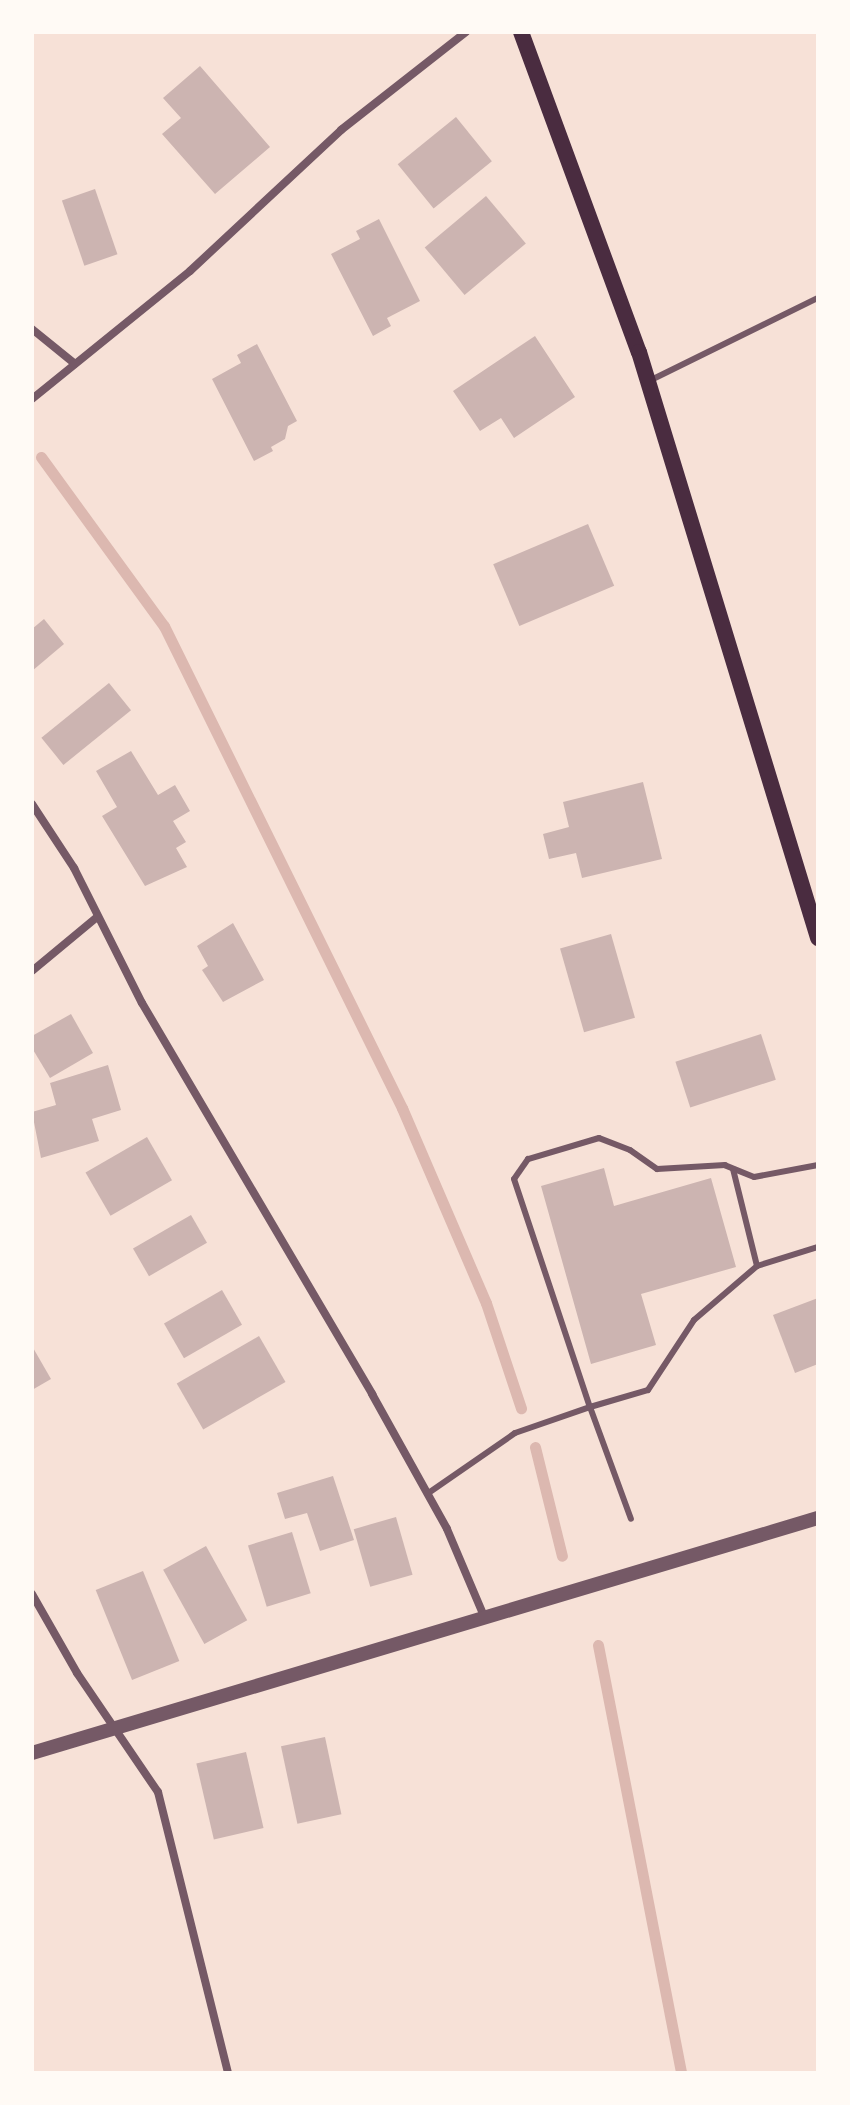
<!DOCTYPE html>
<html>
<head>
<meta charset="utf-8">
<style>
  body { margin:0 }
  #map { position:relative; width:850px; height:2105px; overflow:hidden; background:#f7e1d7; font-family:Jost,sans-serif }
  div>[style] { position:absolute }
  .stream>* { height:11px; margin:-5.5px; padding:0 5.5px; transform-origin:5.5px; border-radius:5.5px; background:#dcb8b0 }
  .building>* { inset:0; background:#ccb4b1; transform-origin:0 0 }
  .service>* { height:6px; margin:-3px; padding:0 3px; transform-origin:3px; border-radius:3px; background:#755966 }
  .minor>* { height:8px; margin:-4px; padding:0 4px; transform-origin:4px; border-radius:4px; background:#755966 }
  .tertiary>* { height:14px; margin:-7px; padding:0 7px; transform-origin:7px; border-radius:7px; background:#755966 }
  .secondary>* { height:16px; margin:-8px; padding:0 8px; transform-origin:8px; border-radius:8px; background:#4a2c40 }
  span { translate:-50% -50%; white-space:nowrap; text-align:center; line-height:1.15; -webkit-text-stroke:6px #fffaf5; paint-order:stroke }
  .frame { position:absolute; inset:0; border:34px solid #fffaf5; pointer-events:none }
</style>
</head>
<body>
<div id="map">
  <div class="stream">
    <div style="left:41px;top:457px;width:209px;rotate:54deg"></div>
    <div style="left:164px;top:626px;width:538px;rotate:63.72deg"></div>
    <div style="left:402px;top:1108px;width:212px;rotate:66.7deg"></div>
    <div style="left:486px;top:1303px;width:111px;rotate:71.6deg"></div>
    <div style="left:535px;top:1447px;width:112px;rotate:76.1deg"></div>
    <div style="left:598px;top:1645px;width:436px;rotate:79deg"></div>
  </div>
  <div class="building">
    <div style="clip-path:polygon(200px 66px,270px 147px,215px 194px,162px 134px,181px 118px,163px 98px)"></div>
    <div style="left:456px;top:117px;width:57px;height:75px;rotate:51deg"></div>
    <div style="left:95px;top:189px;width:69px;height:35px;rotate:71deg"></div>
    <div style="left:486px;top:196px;width:62px;height:80px;rotate:50deg"></div>
    <div style="clip-path:polygon(379px 219px,420px 301px,387px 318px,391px 326px,373px 336px,331px 254px,360px 239px,356px 231px)"></div>
    <div style="clip-path:polygon(535px 336px,575px 397px,514px 438px,501px 418px,480px 431px,453px 391px)"></div>
    <div style="clip-path:polygon(257px 344px,297px 421px,288px 426px,285px 439px,271px 447px,273px 451px,254px 461px,212px 379px,241px 363px,237px 355px)"></div>
    <div style="left:588px;top:524px;width:67px;height:103px;rotate:67deg"></div>
    <div style="clip-path:polygon(44px 619px,64px 644px,32px 671px,32px 629px)"></div>
    <div style="left:109px;top:683px;width:35px;height:87px;rotate:51deg"></div>
    <div style="clip-path:polygon(131px 751px,158px 795px,175px 785px,190px 811px,173px 821px,186px 842px,176px 848px,187px 867px,145px 886px,102px 816px,117px 807px,96px 771px)"></div>
    <div style="clip-path:polygon(643px 782px,662px 859px,582px 878px,576px 853px,549px 859px,543px 834px,569px 827px,563px 802px)"></div>
    <div style="clip-path:polygon(233px 923px,264px 980px,223px 1002px,202px 970px,208px 966px,197px 946px)"></div>
    <div style="left:611px;top:934px;width:87px;height:53px;rotate:74deg"></div>
    <div style="clip-path:polygon(71px 1014px,93px 1053px,50px 1078px,32px 1048px,32px 1036px)"></div>
    <div style="left:761px;top:1034px;width:48px;height:90px;rotate:72deg"></div>
    <div style="clip-path:polygon(108px 1065px,121px 1110px,92px 1119px,99px 1141px,41px 1158px,32px 1112px,56px 1105px,50px 1083px)"></div>
    <div style="left:147px;top:1137px;width:50px;height:71px;rotate:60deg"></div>
    <div style="clip-path:polygon(604px 1168px,614px 1206px,711px 1178px,736px 1267px,641px 1294px,656px 1345px,591px 1364px,541px 1186px)"></div>
    <div style="left:191px;top:1215px;width:32px;height:67px;rotate:60deg"></div>
    <div style="left:222px;top:1290px;width:40px;height:67px;rotate:60deg"></div>
    <div style="clip-path:polygon(818px 1298px,818px 1364px,795px 1373px,773px 1315px)"></div>
    <div style="left:259px;top:1336px;width:53px;height:95px;rotate:60deg"></div>
    <div style="clip-path:polygon(32px 1346px,51px 1379px,32px 1390px)"></div>
    <div style="clip-path:polygon(333px 1476px,354px 1540px,320px 1551px,307px 1513px,285px 1519px,277px 1493px)"></div>
    <div style="left:396px;top:1517px;width:60px;height:44px;rotate:74deg"></div>
    <div style="left:292px;top:1532px;width:64px;height:46px;rotate:73deg"></div>
    <div style="left:206px;top:1546px;width:85px;height:49px;rotate:61deg"></div>
    <div style="left:143px;top:1571px;width:97px;height:51px;rotate:68deg"></div>
    <div style="left:325px;top:1737px;width:79px;height:45px;rotate:78deg"></div>
    <div style="left:246px;top:1752px;width:78px;height:51px;rotate:77deg"></div>
  </div>
  <div class="service">
    <div style="left:651px;top:380px;width:186px;rotate:-26.2deg"></div>
    <div style="left:818px;top:1165px;width:65px;rotate:169.4deg"></div>
    <div style="left:754px;top:1177px;width:31px;rotate:-158deg"></div>
    <div style="left:725px;top:1165px;width:68px;rotate:176.6deg"></div>
    <div style="left:657px;top:1169px;width:33px;rotate:-145deg"></div>
    <div style="left:630px;top:1150px;width:33px;rotate:-159deg"></div>
    <div style="left:599px;top:1138px;width:74px;rotate:163.5deg"></div>
    <div style="left:528px;top:1159px;width:24px;rotate:125deg"></div>
    <div style="left:514px;top:1179px;width:240px;rotate:71.6deg"></div>
    <div style="left:590px;top:1407px;width:60px;rotate:-16.3deg"></div>
    <div style="left:648px;top:1390px;width:84px;rotate:-56.7deg"></div>
    <div style="left:694px;top:1320px;width:83px;rotate:-40.6deg"></div>
    <div style="left:757px;top:1266px;width:64px;rotate:-17.3deg"></div>
    <div style="left:733px;top:1169px;width:100px;rotate:76.1deg"></div>
    <div style="left:427px;top:1494px;width:107px;rotate:-34.7deg"></div>
    <div style="left:515px;top:1433px;width:79px;rotate:-19.1deg"></div>
    <div style="left:590px;top:1407px;width:119px;rotate:69.9deg"></div>
  </div>
  <div class="minor">
    <div style="left:32px;top:329px;width:55px;rotate:39.1deg"></div>
    <div style="left:32px;top:399px;width:203px;rotate:-39deg"></div>
    <div style="left:190px;top:271px;width:207px;rotate:-43deg"></div>
    <div style="left:341px;top:130px;width:159px;rotate:-38.1deg"></div>
    <div style="left:32px;top:804px;width:77px;rotate:56.7deg"></div>
    <div style="left:74px;top:868px;width:151px;rotate:63.3deg"></div>
    <div style="left:142px;top:1003px;width:454px;rotate:59.5deg"></div>
    <div style="left:372px;top:1394px;width:154px;rotate:60.9deg"></div>
    <div style="left:447px;top:1529px;width:95px;rotate:67deg"></div>
    <div style="left:32px;top:971px;width:85px;rotate:-39.7deg"></div>
    <div style="left:32px;top:1594px;width:91px;rotate:60.3deg"></div>
    <div style="left:77px;top:1673px;width:144px;rotate:55.8deg"></div>
    <div style="left:158px;top:1792px;width:290px;rotate:76deg"></div>
  </div>
  <div class="tertiary">
    <div style="left:32px;top:1753px;width:820px;rotate:-16.65deg"></div>
  </div>
  <div class="secondary">
    <div style="left:521px;top:32px;width:341px;rotate:69.8deg"></div>
    <div style="left:639px;top:352px;width:613px;rotate:73.01deg"></div>
  </div>
  <div class="frame"></div>
</div>
</body>
</html>
